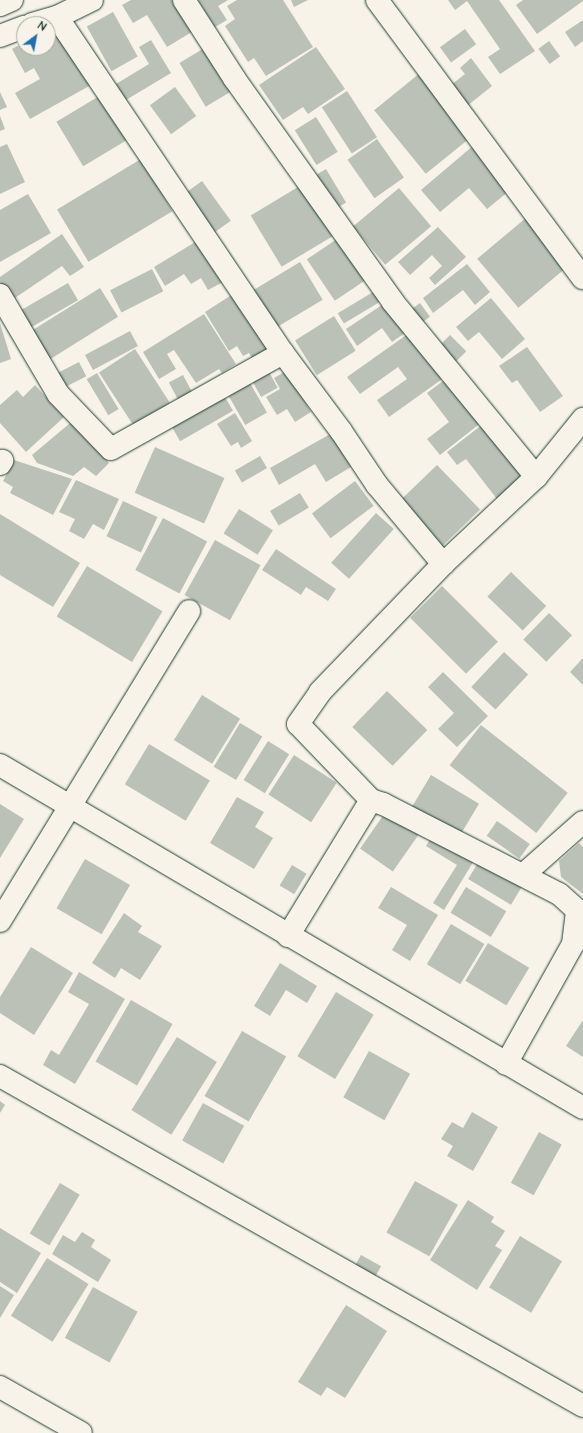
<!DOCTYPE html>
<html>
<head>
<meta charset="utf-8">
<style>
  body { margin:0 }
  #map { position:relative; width:583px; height:1433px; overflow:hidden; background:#f7f3e8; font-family:"Architects Daughter",sans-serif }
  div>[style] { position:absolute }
  .building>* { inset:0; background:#bbc1b6; transform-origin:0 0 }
  .roads { filter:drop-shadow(0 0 1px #1f3d34) drop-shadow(0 0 1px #1f3d34) }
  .minor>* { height:22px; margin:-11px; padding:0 11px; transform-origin:11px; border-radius:11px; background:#f7f3e8 }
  span { translate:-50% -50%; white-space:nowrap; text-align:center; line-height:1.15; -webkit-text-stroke:4px #f7f3e8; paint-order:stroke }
  .north { position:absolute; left:16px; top:16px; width:40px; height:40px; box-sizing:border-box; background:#f7f3e8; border:1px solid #a1aaa0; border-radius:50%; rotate:32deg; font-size:11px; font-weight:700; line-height:16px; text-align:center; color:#1f3d34 }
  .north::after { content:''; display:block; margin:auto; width:14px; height:18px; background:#1f6fb2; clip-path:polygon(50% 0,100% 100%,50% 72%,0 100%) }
</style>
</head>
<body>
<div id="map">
  <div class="building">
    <div style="clip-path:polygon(131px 0,176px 0,195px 30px,167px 47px,147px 15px,133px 23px,122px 5px)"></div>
    <div style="clip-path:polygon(198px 0,228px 0,218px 6px,227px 20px,215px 27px)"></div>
    <div style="clip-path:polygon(237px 0,283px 0,313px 47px,266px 76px,254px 58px,248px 62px,225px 26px,235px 19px,227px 6px)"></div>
    <div style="clip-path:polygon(291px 0,308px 0,294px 7px)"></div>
    <div style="clip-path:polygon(448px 0,499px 0,535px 51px,500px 74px,488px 57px,500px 49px,467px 1px,455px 10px)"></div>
    <div style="clip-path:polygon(523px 0,583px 0,583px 1px,537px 34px,516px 5px)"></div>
    <div style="left:113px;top:12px;width:51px;height:30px;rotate:61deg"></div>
    <div style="clip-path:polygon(583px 20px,583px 41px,575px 47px,565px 32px)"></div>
    <div style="clip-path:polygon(57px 23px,91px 85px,30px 119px,15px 93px,40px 79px,34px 68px,25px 73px,12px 49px,24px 42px,24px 48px,48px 48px,48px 28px)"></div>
    <div style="left:465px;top:29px;width:19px;height:31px;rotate:54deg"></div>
    <div style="clip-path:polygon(151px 40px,171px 73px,126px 100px,116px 84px,149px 64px,139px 47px)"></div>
    <div style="left:549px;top:41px;width:19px;height:13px;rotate:54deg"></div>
    <div style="left:206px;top:47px;width:51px;height:31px;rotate:59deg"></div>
    <div style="clip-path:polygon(316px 47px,345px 89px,308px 114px,303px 107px,283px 120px,259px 85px)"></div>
    <div style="clip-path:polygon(471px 58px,492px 86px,467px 106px,451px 85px,465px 74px,460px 68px)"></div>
    <div style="left:420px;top:73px;width:82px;height:59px;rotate:51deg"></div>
    <div style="left:175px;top:87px;width:36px;height:31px;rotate:54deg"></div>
    <div style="left:347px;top:91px;width:55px;height:30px;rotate:57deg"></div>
    <div style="clip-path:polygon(0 92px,7px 107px,0 110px)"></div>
    <div style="left:101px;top:95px;width:52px;height:52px;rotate:59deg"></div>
    <div style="clip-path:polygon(0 116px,5px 129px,0 131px)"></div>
    <div style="left:316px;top:117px;width:41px;height:25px;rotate:58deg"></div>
    <div style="left:377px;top:139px;width:47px;height:36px;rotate:55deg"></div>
    <div style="clip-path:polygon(7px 144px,25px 182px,0 194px,0 147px)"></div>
    <div style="clip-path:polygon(474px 145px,509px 191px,487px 209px,469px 188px,440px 212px,421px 190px)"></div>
    <div style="left:141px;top:159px;width:61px;height:98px;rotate:59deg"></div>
    <div style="left:326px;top:169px;width:39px;height:15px;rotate:59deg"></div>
    <div style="left:202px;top:181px;width:49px;height:22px;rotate:54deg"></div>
    <div style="left:303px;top:184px;width:60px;height:61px;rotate:59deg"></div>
    <div style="left:399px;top:188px;width:50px;height:60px;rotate:50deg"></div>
    <div style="clip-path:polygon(28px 194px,51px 233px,0 262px,0 210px)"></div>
    <div style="left:527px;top:217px;width:64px;height:65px;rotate:50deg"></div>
    <div style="clip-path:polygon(438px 227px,466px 257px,435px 285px,429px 278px,442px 266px,432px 255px,410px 275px,398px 262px)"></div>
    <div style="clip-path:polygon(62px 234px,84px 267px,70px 276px,62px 266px,12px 300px,0 282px,0 277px)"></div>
    <div style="left:340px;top:237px;width:50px;height:40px;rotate:56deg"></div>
    <div style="clip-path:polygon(197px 241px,223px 282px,208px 290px,201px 278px,191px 284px,184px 274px,165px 286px,154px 267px)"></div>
    <div style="left:300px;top:262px;width:44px;height:55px;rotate:59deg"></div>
    <div style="clip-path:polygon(467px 264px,490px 292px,475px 305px,463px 290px,433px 313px,423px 298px)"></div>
    <div style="left:152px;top:269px;width:25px;height:47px;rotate:63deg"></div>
    <div style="left:68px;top:283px;width:20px;height:56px;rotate:60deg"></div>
    <div style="left:100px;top:288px;width:34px;height:82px;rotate:58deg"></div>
    <div style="left:378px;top:289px;width:12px;height:47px;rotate:59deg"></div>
    <div style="clip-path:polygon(233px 294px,269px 351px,254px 361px,249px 353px,243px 356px,237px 346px,229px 351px,205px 312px)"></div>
    <div style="clip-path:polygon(491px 298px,525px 339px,502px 359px,479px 332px,468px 341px,456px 327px)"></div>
    <div style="clip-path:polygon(388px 301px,408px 331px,392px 342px,382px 328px,357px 346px,346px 329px)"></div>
    <div style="left:420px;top:303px;width:17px;height:12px;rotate:54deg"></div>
    <div style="clip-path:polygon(204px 314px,236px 364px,222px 373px,219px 369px,196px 383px,174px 350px,167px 354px,176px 369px,159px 379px,143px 352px)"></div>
    <div style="left:334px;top:316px;width:41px;height:46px;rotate:58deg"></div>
    <div style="clip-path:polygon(0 323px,11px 359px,0 363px)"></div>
    <div style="left:130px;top:331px;width:17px;height:51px;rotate:62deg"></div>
    <div style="clip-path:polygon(412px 331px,445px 377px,389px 417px,377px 400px,407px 379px,398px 367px,360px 394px,347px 377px)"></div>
    <div style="left:450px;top:335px;width:23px;height:20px;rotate:45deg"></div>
    <div style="clip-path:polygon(527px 347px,563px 396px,540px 412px,517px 380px,512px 383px,499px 366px)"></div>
    <div style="left:135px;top:349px;width:64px;height:43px;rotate:57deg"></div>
    <div style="left:79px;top:362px;width:16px;height:23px;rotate:63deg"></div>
    <div style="clip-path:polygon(286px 371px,311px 412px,295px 422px,287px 409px,277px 415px,266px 397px,280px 389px,274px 378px)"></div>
    <div style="left:269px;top:372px;width:18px;height:19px;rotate:61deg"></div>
    <div style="left:97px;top:373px;width:42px;height:12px;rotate:59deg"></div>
    <div style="left:183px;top:375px;width:21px;height:16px;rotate:62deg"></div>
    <div style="clip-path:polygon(447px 378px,482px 422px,440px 455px,427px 439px,449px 422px,427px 393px)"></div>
    <div style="left:250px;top:383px;width:34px;height:25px;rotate:60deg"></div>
    <div style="clip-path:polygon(35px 385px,64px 417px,26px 452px,0 423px,0 405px,17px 390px,23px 397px)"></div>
    <div style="left:225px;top:397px;width:16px;height:61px;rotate:60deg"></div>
    <div style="clip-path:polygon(235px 413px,252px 441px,241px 448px,238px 442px,231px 446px,217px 424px)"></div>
    <div style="clip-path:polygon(75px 419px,109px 463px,96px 476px,84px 467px,73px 476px,37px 463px,32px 455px)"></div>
    <div style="clip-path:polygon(483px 424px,525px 478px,497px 499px,466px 459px,457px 465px,447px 452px)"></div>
    <div style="clip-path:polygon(332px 433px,351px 467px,326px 482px,315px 464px,279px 485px,270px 468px)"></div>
    <div style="left:155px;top:447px;width:76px;height:50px;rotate:24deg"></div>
    <div style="left:260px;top:456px;width:14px;height:29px;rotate:60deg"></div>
    <div style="clip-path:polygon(14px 460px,72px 479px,53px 515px,10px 493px,13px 487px,3px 481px)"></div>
    <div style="left:437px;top:465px;width:62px;height:52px;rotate:46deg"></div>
    <div style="clip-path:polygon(76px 480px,119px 499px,104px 530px,93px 524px,84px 539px,69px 531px,75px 519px,59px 512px)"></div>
    <div style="left:355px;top:481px;width:31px;height:54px;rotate:53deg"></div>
    <div style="left:300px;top:493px;width:17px;height:35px;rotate:59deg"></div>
    <div style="left:123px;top:501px;width:38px;height:39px;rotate:25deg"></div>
    <div style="left:239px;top:509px;width:40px;height:29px;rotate:32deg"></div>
    <div style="left:376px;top:513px;width:24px;height:67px;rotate:42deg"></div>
    <div style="clip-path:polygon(0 514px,80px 563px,53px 607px,0 575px)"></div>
    <div style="left:163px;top:518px;width:50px;height:59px;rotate:28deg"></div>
    <div style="left:215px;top:540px;width:52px;height:63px;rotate:29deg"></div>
    <div style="clip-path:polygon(276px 549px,336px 589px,328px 601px,306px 587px,301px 595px,262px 570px)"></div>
    <div style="left:87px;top:566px;width:88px;height:59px;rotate:31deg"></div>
    <div style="left:511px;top:572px;width:49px;height:34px;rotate:44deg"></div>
    <div style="left:442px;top:586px;width:79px;height:45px;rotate:45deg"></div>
    <div style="left:549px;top:613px;width:32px;height:37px;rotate:44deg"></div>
    <div style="left:504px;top:652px;width:33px;height:48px;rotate:43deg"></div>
    <div style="clip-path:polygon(583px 658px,583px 685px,570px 672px)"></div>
    <div style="clip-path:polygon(443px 672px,488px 716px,457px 747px,438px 729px,454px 713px,428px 687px)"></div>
    <div style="left:387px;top:691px;width:56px;height:50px;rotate:44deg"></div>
    <div style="left:202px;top:695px;width:45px;height:53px;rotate:32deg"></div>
    <div style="left:240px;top:723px;width:26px;height:51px;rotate:31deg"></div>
    <div style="left:481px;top:725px;width:110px;height:51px;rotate:38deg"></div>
    <div style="left:268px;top:741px;width:25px;height:46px;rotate:32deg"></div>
    <div style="left:149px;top:744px;width:71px;height:47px;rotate:31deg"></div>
    <div style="left:294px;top:755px;width:51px;height:47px;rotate:33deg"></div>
    <div style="left:431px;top:775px;width:56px;height:41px;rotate:31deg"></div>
    <div style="clip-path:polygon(237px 797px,264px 812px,255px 827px,273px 838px,254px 869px,210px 843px)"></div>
    <div style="clip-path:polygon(0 804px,24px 819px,0 858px)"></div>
    <div style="left:387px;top:810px;width:40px;height:47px;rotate:35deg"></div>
    <div style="left:497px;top:821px;width:40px;height:18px;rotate:35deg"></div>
    <div style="clip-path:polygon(434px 833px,475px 859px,444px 910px,433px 903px,457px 865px,426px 846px)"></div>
    <div style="clip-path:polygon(579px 843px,583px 847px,583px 894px,561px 877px,559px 861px)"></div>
    <div style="left:85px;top:859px;width:52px;height:57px;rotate:30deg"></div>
    <div style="left:479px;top:861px;width:50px;height:21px;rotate:31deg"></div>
    <div style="left:292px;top:865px;width:17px;height:24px;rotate:31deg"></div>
    <div style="clip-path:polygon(391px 887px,438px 915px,410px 961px,392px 950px,407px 925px,378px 908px)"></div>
    <div style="left:466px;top:887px;width:47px;height:30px;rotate:31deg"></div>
    <div style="clip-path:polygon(124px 913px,142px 926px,138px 932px,162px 946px,140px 980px,121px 968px,115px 978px,92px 963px)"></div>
    <div style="left:451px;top:924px;width:39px;height:47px;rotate:31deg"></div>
    <div style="left:488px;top:943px;width:48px;height:44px;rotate:31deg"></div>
    <div style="clip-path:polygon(31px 947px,73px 973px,34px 1035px,0 1013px,0 997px)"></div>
    <div style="clip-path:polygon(280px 963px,317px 986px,307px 1003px,286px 990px,270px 1016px,254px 1006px)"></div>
    <div style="clip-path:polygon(79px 972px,125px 999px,75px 1084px,43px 1065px,51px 1050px,59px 1055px,89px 1004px,68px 992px)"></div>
    <div style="left:336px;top:992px;width:44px;height:75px;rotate:31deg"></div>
    <div style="left:131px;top:1000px;width:48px;height:71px;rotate:30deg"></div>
    <div style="clip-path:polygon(583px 1020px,583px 1057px,566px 1046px)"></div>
    <div style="left:242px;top:1031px;width:51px;height:75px;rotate:30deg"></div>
    <div style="left:177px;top:1037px;width:47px;height:86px;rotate:32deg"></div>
    <div style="left:369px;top:1051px;width:47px;height:53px;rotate:29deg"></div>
    <div style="clip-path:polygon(0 1101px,5px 1105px,0 1113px)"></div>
    <div style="left:203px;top:1103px;width:47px;height:43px;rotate:29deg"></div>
    <div style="clip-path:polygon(472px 1112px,498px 1127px,473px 1171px,447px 1156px,453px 1146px,441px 1139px,452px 1122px,463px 1128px)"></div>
    <div style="left:539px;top:1132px;width:26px;height:58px;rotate:29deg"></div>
    <div style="left:415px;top:1181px;width:49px;height:59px;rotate:29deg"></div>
    <div style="left:60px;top:1183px;width:23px;height:59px;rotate:31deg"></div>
    <div style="clip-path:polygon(468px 1200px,494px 1217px,491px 1222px,505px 1231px,495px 1246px,502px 1250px,477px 1290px,430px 1260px)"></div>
    <div style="clip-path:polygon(0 1228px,41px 1253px,17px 1293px,0 1282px)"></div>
    <div style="clip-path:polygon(82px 1232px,95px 1240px,91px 1247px,111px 1260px,98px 1282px,52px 1254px,63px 1235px,75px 1242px)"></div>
    <div style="left:520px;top:1236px;width:49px;height:60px;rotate:31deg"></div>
    <div style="left:361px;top:1255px;width:23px;height:13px;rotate:29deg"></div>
    <div style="left:47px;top:1258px;width:49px;height:68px;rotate:32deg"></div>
    <div style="clip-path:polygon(0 1286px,14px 1295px,0 1318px)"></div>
    <div style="left:93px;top:1287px;width:51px;height:58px;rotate:29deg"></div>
    <div style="clip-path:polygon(346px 1305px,387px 1331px,345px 1398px,327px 1387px,321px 1396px,298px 1382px)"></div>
  </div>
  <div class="roads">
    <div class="minor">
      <div style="left:184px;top:0;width:93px;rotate:57.3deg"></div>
      <div style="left:234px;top:78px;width:275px;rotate:54.6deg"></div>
      <div style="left:393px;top:302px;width:226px;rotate:50.7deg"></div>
      <div style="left:377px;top:0;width:346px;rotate:53.5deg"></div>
      <div style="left:0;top:5px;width:13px;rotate:-23deg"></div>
      <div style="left:57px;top:17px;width:405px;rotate:56.1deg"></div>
      <div style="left:283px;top:353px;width:97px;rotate:53.4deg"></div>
      <div style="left:341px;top:431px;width:65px;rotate:56.3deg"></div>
      <div style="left:377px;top:485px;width:103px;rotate:50.1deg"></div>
      <div style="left:32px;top:24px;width:26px;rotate:-16deg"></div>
      <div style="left:57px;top:17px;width:39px;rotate:-26deg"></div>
      <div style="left:0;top:36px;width:26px;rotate:-21deg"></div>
      <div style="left:0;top:295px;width:115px;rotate:59.6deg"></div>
      <div style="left:58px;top:394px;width:76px;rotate:46.1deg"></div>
      <div style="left:111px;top:449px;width:197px;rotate:-29.2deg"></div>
      <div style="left:0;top:464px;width:4px;rotate:-56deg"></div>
      <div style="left:0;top:765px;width:676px;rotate:30.47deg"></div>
      <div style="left:523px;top:875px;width:80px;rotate:-41.5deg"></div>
      <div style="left:0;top:921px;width:363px;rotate:-58.6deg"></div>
      <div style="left:288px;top:936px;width:159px;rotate:-58.6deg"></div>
      <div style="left:506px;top:1064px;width:137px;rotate:-60.8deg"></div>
      <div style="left:573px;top:944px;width:34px;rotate:-83deg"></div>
      <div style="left:577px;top:910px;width:24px;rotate:-138deg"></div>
      <div style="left:559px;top:894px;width:198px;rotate:-152.9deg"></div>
      <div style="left:383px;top:804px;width:13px;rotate:-162deg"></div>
      <div style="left:371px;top:800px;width:105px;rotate:-133.8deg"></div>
      <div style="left:298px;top:724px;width:39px;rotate:-55deg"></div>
      <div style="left:320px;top:692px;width:178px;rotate:-46.1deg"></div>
      <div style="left:443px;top:564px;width:127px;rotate:-43.1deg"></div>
      <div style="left:536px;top:477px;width:75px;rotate:-51deg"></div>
      <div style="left:0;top:1076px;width:670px;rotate:29.51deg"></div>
      <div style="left:0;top:1387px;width:93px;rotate:29.6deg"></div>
    </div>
  </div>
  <div class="north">N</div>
</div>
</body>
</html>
